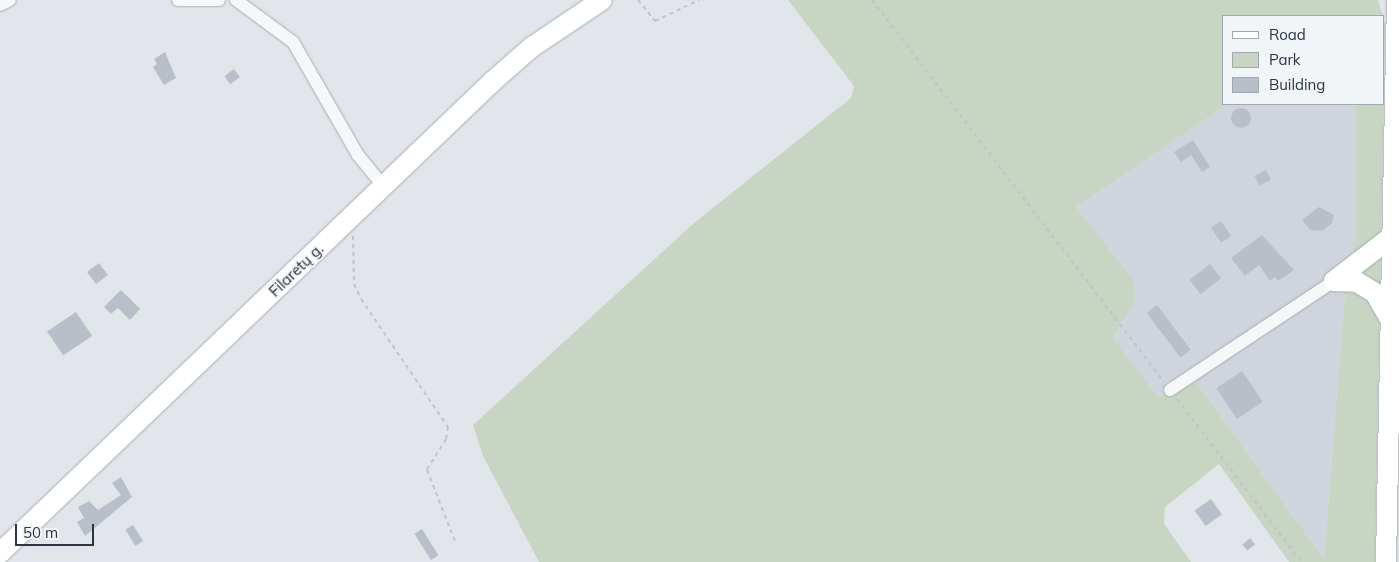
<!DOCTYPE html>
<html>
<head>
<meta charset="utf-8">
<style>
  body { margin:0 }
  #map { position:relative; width:1399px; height:562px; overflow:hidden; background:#e2e6eb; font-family:Mulish,sans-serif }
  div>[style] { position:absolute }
  .built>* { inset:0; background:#d0d5dd }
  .green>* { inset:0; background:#c8d5c3 }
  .building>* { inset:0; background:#b9bfc8; transform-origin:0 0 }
  .round { border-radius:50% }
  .path>* { height:2px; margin-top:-1px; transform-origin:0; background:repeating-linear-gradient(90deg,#c0c4ca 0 4px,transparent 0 8px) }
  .roads { filter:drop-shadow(0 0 1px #a7adb5) drop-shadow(0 0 1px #a7adb5) }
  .minor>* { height:12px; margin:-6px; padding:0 6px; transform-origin:6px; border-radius:6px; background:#f5f7f9 }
  .primary>* { height:20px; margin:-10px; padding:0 10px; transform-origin:10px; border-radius:10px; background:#fff }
  .trunk>* { height:20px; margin:-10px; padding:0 10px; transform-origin:10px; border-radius:10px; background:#fff }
  span { translate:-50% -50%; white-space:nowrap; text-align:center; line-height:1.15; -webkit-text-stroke:4px #f2f5f8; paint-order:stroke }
  .street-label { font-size:15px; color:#2a3443 }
  .legend { position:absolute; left:1222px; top:15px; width:162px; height:90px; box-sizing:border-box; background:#f2f5f8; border:1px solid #a2a8b0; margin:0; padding:6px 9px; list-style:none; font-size:15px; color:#2a3443 }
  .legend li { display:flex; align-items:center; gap:10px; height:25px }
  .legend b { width:25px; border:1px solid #a2a8b0 }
  .scale { position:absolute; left:15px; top:524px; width:79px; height:22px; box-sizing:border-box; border:2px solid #2a3443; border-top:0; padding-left:6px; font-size:15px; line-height:18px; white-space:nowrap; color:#2a3443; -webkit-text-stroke:4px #f2f5f8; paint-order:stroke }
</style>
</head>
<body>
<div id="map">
  <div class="built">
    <div style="clip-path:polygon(1228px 104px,1356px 104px,1356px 234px,1345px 292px,1324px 559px,1197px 383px,1158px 398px,1113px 338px,1136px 301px,1076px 207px)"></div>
  </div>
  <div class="green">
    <div style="clip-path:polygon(evenodd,788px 0,1378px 0,1385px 23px,1375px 562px,1289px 562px,1219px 464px,1165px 507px,1164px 524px,1191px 562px,539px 562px,483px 456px,473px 425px,694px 223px,851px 98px,854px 86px,788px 0,1223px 16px,1383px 16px,1383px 104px,1356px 104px,1356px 234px,1345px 292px,1324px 559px,1197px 383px,1158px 397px,1113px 338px,1136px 301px,1132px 278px,1076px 207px,1228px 104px,1223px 104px,1223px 16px)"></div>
  </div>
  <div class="building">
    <div style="clip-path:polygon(165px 52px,176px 78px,164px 85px,153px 67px,157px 64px,154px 59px)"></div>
    <div style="left:234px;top:69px;width:10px;height:12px;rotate:53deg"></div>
    <div class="round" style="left:1231px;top:108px;width:20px;height:20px"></div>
    <div style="clip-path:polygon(1193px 140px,1210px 167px,1202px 172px,1191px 155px,1181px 162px,1174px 152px)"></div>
    <div style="left:1266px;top:170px;width:11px;height:13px;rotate:63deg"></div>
    <div style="clip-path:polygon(1319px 207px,1334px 215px,1332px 223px,1322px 231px,1310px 230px,1302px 220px)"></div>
    <div style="left:1221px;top:221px;width:18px;height:12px;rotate:56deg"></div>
    <div style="clip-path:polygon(1262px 235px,1294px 270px,1278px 281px,1275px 277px,1270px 281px,1259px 265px,1245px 276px,1231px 258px)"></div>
    <div style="left:99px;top:263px;width:15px;height:15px;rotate:53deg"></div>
    <div style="left:1210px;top:264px;width:18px;height:26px;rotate:52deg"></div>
    <div style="clip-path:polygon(121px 290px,140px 309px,130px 320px,118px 308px,111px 314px,104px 307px)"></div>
    <div style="left:1157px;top:305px;width:56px;height:13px;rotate:53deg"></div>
    <div style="left:76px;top:312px;width:29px;height:35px;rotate:56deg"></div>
    <div style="left:1242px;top:371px;width:37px;height:31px;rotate:56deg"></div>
    <div style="clip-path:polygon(121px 477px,132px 497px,85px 536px,77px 522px,84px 518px,78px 507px,89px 501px,98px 510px,121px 495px,112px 483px)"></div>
    <div style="left:1211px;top:499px;width:19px;height:20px;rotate:55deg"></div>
    <div style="left:133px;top:525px;width:19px;height:9px;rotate:58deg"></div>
    <div style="left:422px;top:529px;width:31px;height:9px;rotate:58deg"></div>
    <div style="left:1250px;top:538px;width:8px;height:10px;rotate:50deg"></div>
  </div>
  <div class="path">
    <div style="left:638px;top:0;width:27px;rotate:51deg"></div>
    <div style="left:655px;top:21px;width:49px;rotate:-25.5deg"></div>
    <div style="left:872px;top:0;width:481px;rotate:52.6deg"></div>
    <div style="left:353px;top:236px;width:48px;rotate:88.8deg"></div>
    <div style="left:354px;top:284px;width:17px;rotate:65deg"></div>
    <div style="left:361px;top:299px;width:155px;rotate:55.8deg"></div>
    <div style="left:448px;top:427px;width:12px;rotate:99deg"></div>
    <div style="left:446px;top:439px;width:36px;rotate:122deg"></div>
    <div style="left:427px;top:470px;width:76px;rotate:68.5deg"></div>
    <div style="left:1177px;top:399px;width:205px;rotate:52.7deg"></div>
  </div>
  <div class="roads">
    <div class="minor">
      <div style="left:178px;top:0;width:41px"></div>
      <div style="left:236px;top:0;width:71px;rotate:36.4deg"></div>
      <div style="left:293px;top:42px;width:130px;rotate:60.1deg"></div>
      <div style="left:358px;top:155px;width:38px;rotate:51deg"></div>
      <div style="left:0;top:5px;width:11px;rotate:-27deg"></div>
      <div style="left:1170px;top:390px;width:197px;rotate:-33.6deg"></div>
    </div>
    <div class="primary">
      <div style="left:0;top:553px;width:683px;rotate:-43.75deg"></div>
      <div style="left:493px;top:81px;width:52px;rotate:-41.1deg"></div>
      <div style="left:532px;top:47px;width:84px;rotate:-33.9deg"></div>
    </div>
    <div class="trunk">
      <div style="left:1334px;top:281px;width:23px;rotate:2deg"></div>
      <div style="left:1357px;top:282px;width:21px;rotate:31deg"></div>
      <div style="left:1375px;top:293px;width:34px;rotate:60deg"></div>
      <div style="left:1334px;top:281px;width:76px;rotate:-37.5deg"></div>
      <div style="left:1386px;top:562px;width:562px;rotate:-88.88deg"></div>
    </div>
  </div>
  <div class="street-label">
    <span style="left:296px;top:270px;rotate:-44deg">Filaretų g.</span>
  </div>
  <ul class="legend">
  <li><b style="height:6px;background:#fff"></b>Road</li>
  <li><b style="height:14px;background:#c8d5c3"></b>Park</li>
  <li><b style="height:14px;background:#b9bfc8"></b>Building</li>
  </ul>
  <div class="scale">50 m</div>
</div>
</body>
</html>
